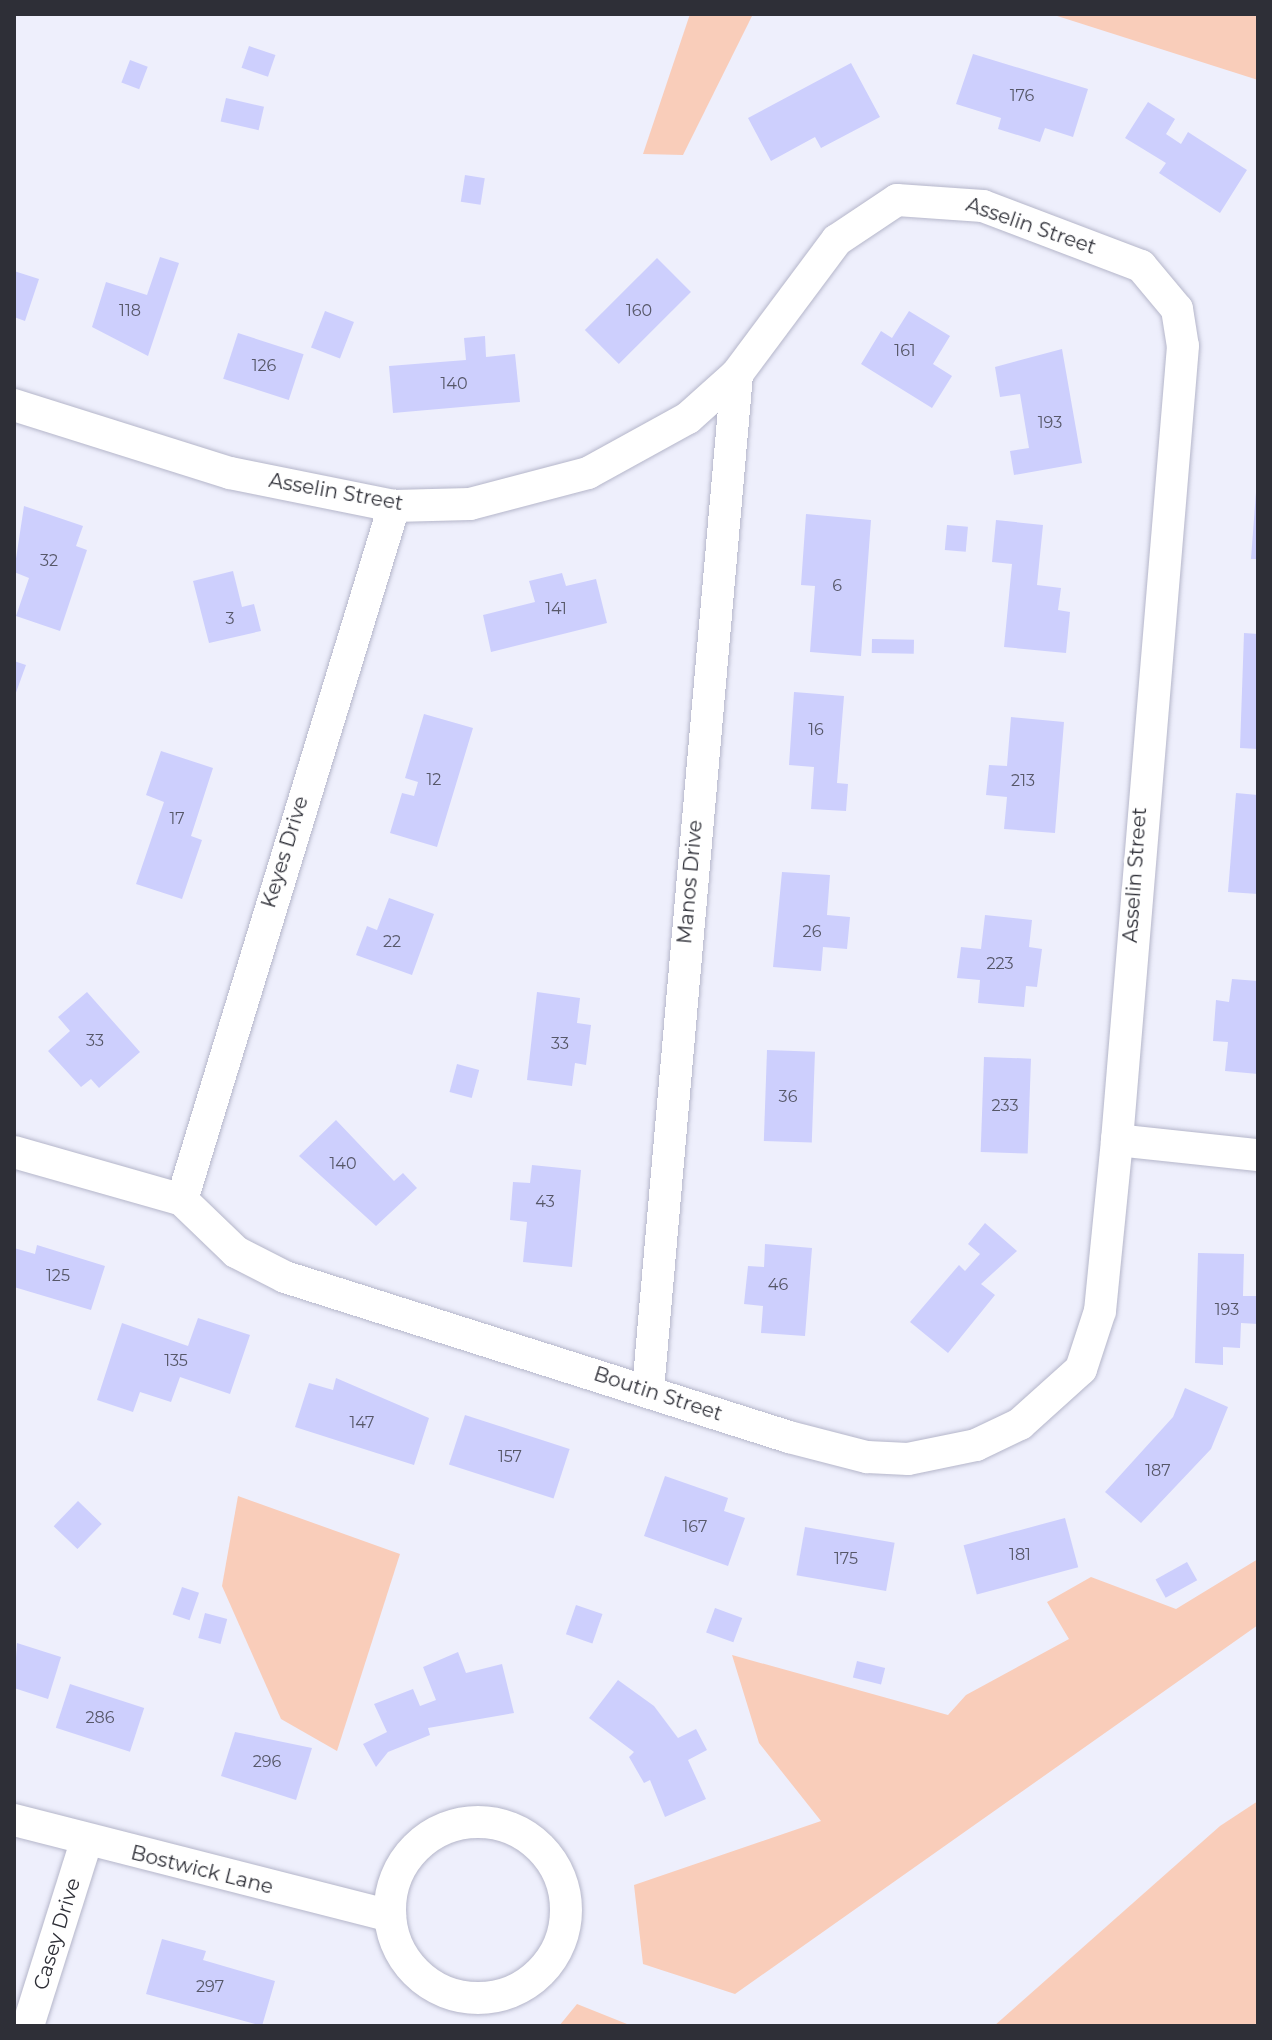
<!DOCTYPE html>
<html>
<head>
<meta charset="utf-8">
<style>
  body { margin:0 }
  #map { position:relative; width:1272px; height:2040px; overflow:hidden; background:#eeeffc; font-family:Montserrat,sans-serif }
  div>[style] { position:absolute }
  .green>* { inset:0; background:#f9cdba }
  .building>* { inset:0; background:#cdcffd; transform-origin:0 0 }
  .roads { filter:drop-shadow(0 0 2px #b5b6ca) drop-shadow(0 0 2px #b5b6ca) }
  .minor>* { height:32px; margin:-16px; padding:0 16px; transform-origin:16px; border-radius:16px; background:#fff }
  .minor>.ring { margin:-16px; padding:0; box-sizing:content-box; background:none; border:32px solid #fff; border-radius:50% }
  span { translate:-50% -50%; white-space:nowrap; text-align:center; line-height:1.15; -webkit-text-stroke:7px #fff; paint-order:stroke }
  .number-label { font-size:16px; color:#565768 }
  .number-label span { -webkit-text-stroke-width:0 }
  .street-label { font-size:20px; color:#2e2f37 }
  .frame { position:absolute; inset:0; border:16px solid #2e2f37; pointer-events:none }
</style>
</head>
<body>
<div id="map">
  <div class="green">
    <div style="clip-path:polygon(690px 14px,753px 14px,683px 155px,643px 154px)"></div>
    <div style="clip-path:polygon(1051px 14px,1258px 14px,1258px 80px)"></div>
    <div style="clip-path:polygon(238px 1496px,400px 1554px,337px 1751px,281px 1719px,222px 1586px)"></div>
    <div style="clip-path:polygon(1258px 1559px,1258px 1625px,735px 1994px,643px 1964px,634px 1885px,821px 1821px,759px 1743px,732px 1655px,948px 1715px,966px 1695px,1069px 1639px,1047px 1602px,1091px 1577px,1176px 1609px)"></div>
    <div style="clip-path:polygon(1258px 1801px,1258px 2026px,994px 2026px,1220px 1826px)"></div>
    <div style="clip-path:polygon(577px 2004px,632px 2026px,559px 2026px)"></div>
  </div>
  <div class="building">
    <div style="left:249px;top:46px;width:28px;height:23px;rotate:19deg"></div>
    <div style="clip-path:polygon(973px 54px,1088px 89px,1073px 137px,1045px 128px,1040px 142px,998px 129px,1001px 118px,956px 104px)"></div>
    <div style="left:130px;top:60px;width:19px;height:24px;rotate:21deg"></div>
    <div style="clip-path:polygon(851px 63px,880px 117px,821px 148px,815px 137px,771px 161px,748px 118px)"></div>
    <div style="left:226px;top:98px;width:39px;height:24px;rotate:13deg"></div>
    <div style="clip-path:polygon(1148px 102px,1175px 119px,1166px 134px,1181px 144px,1188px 132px,1247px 170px,1220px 213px,1159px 173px,1166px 163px,1125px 138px)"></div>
    <div style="left:465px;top:175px;width:20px;height:27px;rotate:9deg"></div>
    <div style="clip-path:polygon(160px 257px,179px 263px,148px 356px,92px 327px,106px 282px,147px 295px)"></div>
    <div style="left:657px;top:258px;width:48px;height:102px;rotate:45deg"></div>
    <div style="clip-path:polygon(14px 271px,39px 279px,25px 321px,14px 317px)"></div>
    <div style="left:325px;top:311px;width:31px;height:39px;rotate:21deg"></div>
    <div style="clip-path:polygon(909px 311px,950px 336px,933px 364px,952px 376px,932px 408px,861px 364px,881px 331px,892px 338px)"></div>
    <div style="left:238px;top:333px;width:69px;height:48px;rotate:18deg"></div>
    <div style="clip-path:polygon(485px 336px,486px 357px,515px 354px,520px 402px,393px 413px,389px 366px,466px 360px,464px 338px)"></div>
    <div style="clip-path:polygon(1062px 349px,1082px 463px,1014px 475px,1010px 451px,1029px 448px,1020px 394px,1000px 397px,995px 367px)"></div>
    <div style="clip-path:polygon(1256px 492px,1258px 493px,1258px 559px,1251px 559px)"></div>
    <div style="clip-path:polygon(24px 506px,83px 526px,76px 546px,87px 550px,60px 631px,16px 616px,29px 578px,14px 572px)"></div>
    <div style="clip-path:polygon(806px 514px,871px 520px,861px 656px,810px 652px,815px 586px,801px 585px)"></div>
    <div style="clip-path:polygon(996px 520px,1043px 525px,1037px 585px,1061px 588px,1058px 610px,1070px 612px,1066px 653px,1004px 647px,1012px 564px,992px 562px)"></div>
    <div style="left:947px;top:525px;width:21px;height:25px;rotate:5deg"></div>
    <div style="clip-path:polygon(233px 571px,242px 607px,254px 604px,261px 631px,209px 643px,193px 581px)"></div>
    <div style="clip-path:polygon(562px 573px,566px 586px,596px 579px,607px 623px,491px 652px,483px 615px,535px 602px,529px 581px)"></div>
    <div style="clip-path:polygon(1244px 633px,1258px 634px,1258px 749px,1240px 748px)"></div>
    <div style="left:872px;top:639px;width:42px;height:14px;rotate:1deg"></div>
    <div style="clip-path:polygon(14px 661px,26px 665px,14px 698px)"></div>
    <div style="clip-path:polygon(794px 692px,844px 696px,837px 783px,848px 784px,846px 811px,811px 809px,814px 767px,789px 765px)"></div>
    <div style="clip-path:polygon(424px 714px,473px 728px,437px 847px,390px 833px,402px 793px,414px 796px,418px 782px,405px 778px)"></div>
    <div style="clip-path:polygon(1011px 717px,1064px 722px,1055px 833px,1004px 829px,1007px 797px,986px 795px,989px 765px,1007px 766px)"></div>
    <div style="clip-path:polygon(161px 751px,213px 768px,191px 836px,202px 840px,182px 899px,136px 884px,164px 802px,146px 795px)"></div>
    <div style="clip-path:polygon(1236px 793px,1258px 795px,1258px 894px,1228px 892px)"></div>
    <div style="clip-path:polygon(782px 872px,830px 875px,827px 915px,850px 917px,847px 949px,823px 947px,821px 971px,773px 967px)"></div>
    <div style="clip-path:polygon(389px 898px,434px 914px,412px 975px,356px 955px,367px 926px,377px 930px)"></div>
    <div style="clip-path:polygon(985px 915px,1032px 920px,1029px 947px,1042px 949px,1037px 987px,1026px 986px,1024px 1007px,978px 1003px,980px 980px,957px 978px,961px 947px,981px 949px)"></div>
    <div style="clip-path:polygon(1232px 979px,1258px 981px,1258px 1074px,1225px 1071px,1228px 1042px,1213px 1041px,1216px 1000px,1229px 1002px)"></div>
    <div style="clip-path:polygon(87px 992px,140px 1052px,99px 1088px,91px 1079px,81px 1087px,48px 1051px,70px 1031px,58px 1017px)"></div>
    <div style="clip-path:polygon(537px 992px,580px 998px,577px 1023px,591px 1025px,586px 1065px,575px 1063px,572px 1086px,527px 1080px)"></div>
    <div style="left:767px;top:1050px;width:48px;height:91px;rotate:2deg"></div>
    <div style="left:984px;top:1057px;width:47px;height:95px;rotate:2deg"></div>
    <div style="left:457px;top:1064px;width:23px;height:29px;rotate:15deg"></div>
    <div style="clip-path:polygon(336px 1120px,394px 1181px,403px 1173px,417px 1188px,376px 1226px,299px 1156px)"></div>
    <div style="clip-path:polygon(532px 1165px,581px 1170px,572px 1267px,523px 1262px,527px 1222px,510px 1220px,513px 1182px,530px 1183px)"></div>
    <div style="clip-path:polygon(985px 1223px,1017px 1251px,981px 1284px,995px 1295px,948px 1353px,910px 1322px,959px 1265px,965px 1271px,980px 1254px,968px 1244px)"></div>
    <div style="clip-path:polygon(765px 1244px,812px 1248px,805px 1336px,761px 1333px,763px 1306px,744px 1304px,748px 1266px,764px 1267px)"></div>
    <div style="clip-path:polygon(37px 1245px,105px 1266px,91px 1310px,14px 1287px,14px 1248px,35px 1254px)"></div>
    <div style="clip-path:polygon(1198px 1253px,1244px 1254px,1243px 1296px,1258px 1296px,1258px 1324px,1241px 1323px,1240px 1348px,1223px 1347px,1223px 1365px,1195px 1363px)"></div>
    <div style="clip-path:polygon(198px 1318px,250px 1335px,230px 1394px,180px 1377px,171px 1402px,140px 1392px,133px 1412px,97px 1400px,122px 1323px,188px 1346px)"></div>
    <div style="clip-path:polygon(336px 1378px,429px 1418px,414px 1465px,295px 1427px,309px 1383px,333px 1390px)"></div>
    <div style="clip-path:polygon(1185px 1388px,1228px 1407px,1211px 1449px,1141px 1523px,1105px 1492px,1173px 1417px)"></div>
    <div style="left:465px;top:1415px;width:110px;height:52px;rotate:18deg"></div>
    <div style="clip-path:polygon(665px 1476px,728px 1498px,724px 1511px,745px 1518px,728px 1566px,644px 1536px)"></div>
    <div style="left:78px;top:1501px;width:33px;height:35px;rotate:44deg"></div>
    <div style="left:1065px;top:1518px;width:51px;height:105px;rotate:75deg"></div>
    <div style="left:805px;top:1527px;width:91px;height:49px;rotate:10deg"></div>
    <div style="left:1187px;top:1562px;width:21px;height:36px;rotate:61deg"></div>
    <div style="left:182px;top:1587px;width:18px;height:29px;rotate:19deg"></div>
    <div style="left:576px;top:1605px;width:28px;height:31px;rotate:19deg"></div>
    <div style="left:715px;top:1608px;width:29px;height:26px;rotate:20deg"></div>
    <div style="left:205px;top:1613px;width:23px;height:26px;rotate:15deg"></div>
    <div style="clip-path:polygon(17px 1643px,61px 1657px,48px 1699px,14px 1688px)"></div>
    <div style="clip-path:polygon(458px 1652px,466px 1673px,502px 1664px,514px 1713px,428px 1728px,430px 1735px,388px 1752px,376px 1767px,363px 1744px,387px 1732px,374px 1704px,413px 1689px,420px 1706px,436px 1700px,423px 1667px)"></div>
    <div style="left:857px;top:1661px;width:29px;height:17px;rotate:14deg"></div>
    <div style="clip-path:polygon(618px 1680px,654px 1706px,678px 1738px,696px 1729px,707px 1750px,688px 1760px,706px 1799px,665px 1817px,650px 1780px,644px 1783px,629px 1757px,634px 1752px,589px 1718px)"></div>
    <div style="left:70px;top:1684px;width:78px;height:46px;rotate:18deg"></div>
    <div style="clip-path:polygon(235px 1732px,312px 1748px,296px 1800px,221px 1776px)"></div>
    <div style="clip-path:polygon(162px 1939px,206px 1951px,203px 1960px,275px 1981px,262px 2026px,146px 1994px)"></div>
  </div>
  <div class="roads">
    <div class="minor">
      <div style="left:14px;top:405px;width:226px;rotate:17.5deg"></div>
      <div style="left:230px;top:473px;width:167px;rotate:11.4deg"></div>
      <div style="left:394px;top:506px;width:76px;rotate:-1.5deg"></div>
      <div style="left:470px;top:504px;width:122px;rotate:-14.7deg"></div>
      <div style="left:588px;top:473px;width:114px;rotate:-28.8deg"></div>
      <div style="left:688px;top:418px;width:66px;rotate:-41.9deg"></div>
      <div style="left:737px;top:374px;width:167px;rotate:-53.3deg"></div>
      <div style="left:837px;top:240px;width:72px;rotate:-33.7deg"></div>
      <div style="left:897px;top:200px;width:86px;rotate:4deg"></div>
      <div style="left:983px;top:206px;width:169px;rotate:20.8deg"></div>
      <div style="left:1141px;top:266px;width:56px;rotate:50.1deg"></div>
      <div style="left:1177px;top:309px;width:37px;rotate:81deg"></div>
      <div style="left:1183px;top:346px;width:797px;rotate:94.75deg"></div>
      <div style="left:1117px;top:1140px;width:142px;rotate:6.1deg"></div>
      <div style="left:14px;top:1152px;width:175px;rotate:15.9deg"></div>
      <div style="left:182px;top:1200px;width:75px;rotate:43.9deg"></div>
      <div style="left:236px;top:1252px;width:55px;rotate:27deg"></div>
      <div style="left:285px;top:1277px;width:529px;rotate:17.61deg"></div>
      <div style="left:789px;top:1437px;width:81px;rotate:14.4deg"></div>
      <div style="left:867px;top:1457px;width:41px;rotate:2.8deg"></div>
      <div style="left:908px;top:1459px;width:69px;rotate:-11.6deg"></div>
      <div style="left:976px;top:1445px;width:49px;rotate:-25.5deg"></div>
      <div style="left:1020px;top:1424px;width:82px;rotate:-42deg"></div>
      <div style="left:1081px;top:1369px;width:61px;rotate:-71.9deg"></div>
      <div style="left:1100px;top:1311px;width:172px;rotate:-84.3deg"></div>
      <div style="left:182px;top:1200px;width:726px;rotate:-73.01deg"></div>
      <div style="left:648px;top:1390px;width:1020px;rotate:-84.99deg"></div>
      <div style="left:14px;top:1820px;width:388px;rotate:14.3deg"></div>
      <div class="ring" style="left:390px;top:1822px;width:144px;height:144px"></div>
      <div style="left:28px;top:2026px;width:193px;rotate:-72.5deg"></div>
    </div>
  </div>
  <div class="number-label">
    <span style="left:1022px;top:96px">176</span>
    <span style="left:130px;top:311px">118</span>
    <span style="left:639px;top:311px">160</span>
    <span style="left:905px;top:351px">161</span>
    <span style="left:264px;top:366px">126</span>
    <span style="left:454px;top:384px">140</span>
    <span style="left:1050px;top:423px">193</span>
    <span style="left:49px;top:561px">32</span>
    <span style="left:837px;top:586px">6</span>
    <span style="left:556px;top:609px">141</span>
    <span style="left:230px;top:619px">3</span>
    <span style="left:816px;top:730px">16</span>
    <span style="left:434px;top:780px">12</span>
    <span style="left:1023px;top:781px">213</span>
    <span style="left:177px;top:819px">17</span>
    <span style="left:812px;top:932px">26</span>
    <span style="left:392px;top:942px">22</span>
    <span style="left:1000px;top:964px">223</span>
    <span style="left:95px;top:1041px">33</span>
    <span style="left:560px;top:1044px">33</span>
    <span style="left:788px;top:1097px">36</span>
    <span style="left:1005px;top:1106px">233</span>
    <span style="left:343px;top:1164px">140</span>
    <span style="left:545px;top:1202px">43</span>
    <span style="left:58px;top:1276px">125</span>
    <span style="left:778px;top:1285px">46</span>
    <span style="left:1227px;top:1310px">193</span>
    <span style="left:176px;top:1361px">135</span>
    <span style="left:362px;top:1423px">147</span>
    <span style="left:510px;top:1457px">157</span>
    <span style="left:1158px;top:1471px">187</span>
    <span style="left:695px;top:1527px">167</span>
    <span style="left:1020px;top:1555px">181</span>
    <span style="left:846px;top:1559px">175</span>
    <span style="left:100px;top:1718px">286</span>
    <span style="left:267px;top:1762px">296</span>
    <span style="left:210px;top:1987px">297</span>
  </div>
  <div class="street-label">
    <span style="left:1031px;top:226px;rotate:19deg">Asselin Street</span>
    <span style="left:336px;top:492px;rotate:10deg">Asselin Street</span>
    <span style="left:285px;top:852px;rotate:-73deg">Keyes Drive</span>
    <span style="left:1135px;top:875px;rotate:-86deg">Asselin Street</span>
    <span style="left:690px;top:882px;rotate:-85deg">Manos Drive</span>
    <span style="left:658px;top:1394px;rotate:18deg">Boutin Street</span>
    <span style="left:202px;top:1870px;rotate:14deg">Bostwick Lane</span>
    <span style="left:57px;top:1934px;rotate:-73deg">Casey Drive</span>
  </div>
  <div class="frame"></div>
</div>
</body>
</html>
